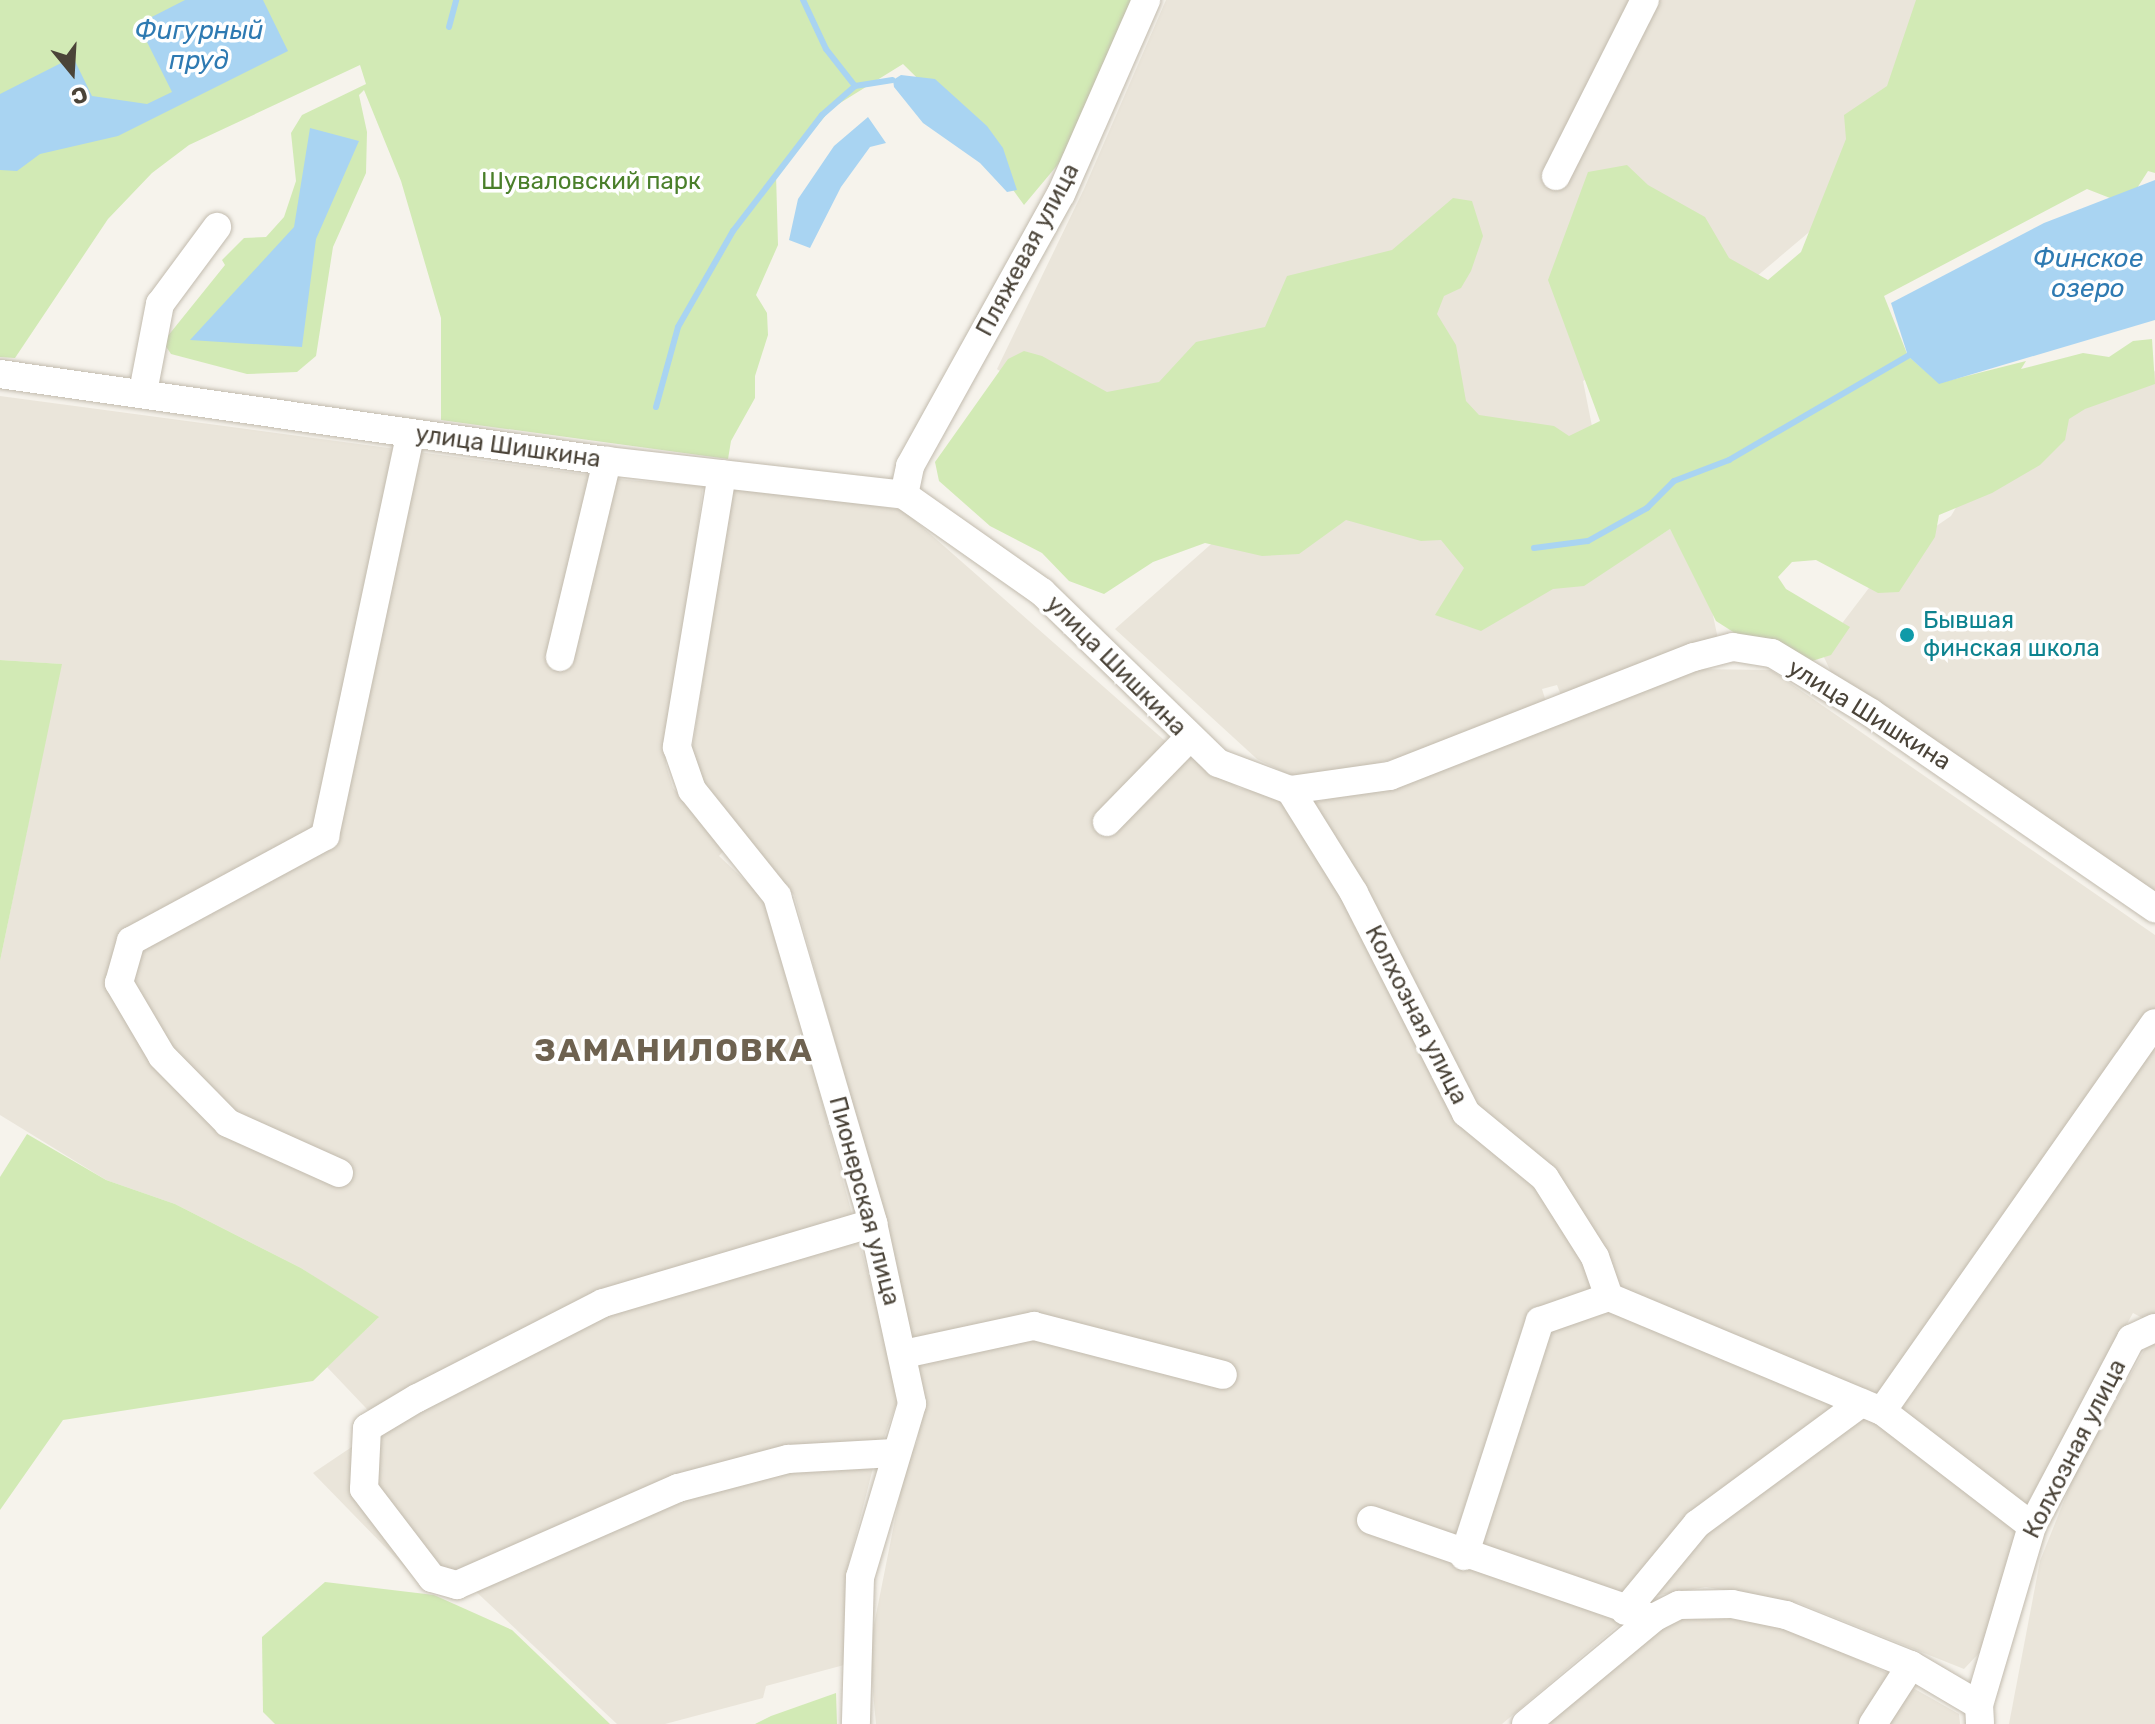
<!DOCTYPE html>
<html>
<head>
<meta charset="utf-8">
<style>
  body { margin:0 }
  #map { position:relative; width:2155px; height:1724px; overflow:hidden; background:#f6f3ec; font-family:Rubik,sans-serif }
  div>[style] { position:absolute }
  .residential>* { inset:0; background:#eae5da }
  .green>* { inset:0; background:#d2eab5 }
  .water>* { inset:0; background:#a9d4f2 }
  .stream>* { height:6px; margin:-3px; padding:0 3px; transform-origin:3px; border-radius:3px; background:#a9d4f2 }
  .roads { filter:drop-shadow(0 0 2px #c2bbae) drop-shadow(0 0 2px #c2bbae) }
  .minor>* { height:28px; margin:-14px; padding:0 14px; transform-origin:14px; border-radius:14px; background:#fff }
  .dots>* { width:22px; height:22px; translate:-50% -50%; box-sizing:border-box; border:4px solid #fff; border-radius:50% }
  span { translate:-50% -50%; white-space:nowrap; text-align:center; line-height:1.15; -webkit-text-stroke:7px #fff; paint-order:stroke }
  .park-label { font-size:24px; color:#4a7f2a }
  .street-label { font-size:24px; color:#4b4439 }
  .culture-label { font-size:24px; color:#0d838f }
  .left { translate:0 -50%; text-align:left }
  .water-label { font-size:26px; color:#2e7ab2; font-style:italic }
  .district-label { font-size:32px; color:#6e6250; font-weight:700; letter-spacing:2px }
  .north { position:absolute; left:32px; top:32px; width:80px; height:80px; -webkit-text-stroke:6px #fff; paint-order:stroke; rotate:162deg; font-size:22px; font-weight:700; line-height:32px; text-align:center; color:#4b4439 }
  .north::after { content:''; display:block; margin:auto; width:28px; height:36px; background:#4b4439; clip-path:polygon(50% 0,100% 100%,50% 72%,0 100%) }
</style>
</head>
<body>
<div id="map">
  <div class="residential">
    <div style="clip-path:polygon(1166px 0,1940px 0,1840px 206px,1712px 314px,1583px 381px,1619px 562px,1670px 529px,1710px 601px,1718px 639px,1563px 700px,1557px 685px,1542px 689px,1547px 705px,1420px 752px,1329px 776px,1289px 775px,1257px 759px,1115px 629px,1218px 538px,997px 369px,1084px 189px)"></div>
    <div style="clip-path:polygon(2155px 371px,2155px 898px,1831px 672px,1821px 651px,1894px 555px,1951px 516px,2001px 432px)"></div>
    <div style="clip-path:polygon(0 396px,627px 480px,703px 486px,674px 725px,665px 729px,666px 765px,673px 788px,727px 847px,719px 856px,769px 903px,900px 1394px,873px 1468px,847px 1570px,844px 1665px,766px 1686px,763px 1698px,665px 1724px,617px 1724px,454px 1571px,424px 1587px,313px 1473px,383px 1426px,327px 1367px,378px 1318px,301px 1268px,175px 1204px,106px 1180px,0 1115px,0 961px,61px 664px,0 660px)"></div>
    <div style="clip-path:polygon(733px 485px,903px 510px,1164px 740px,1239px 788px,1317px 802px,1420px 775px,1692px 669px,1771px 670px,2155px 935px,2155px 1318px,2148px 1321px,2133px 1313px,2029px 1500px,1982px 1650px,1964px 1669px,1799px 1603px,1706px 1587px,1653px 1596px,1502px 1724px,876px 1724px,869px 1650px,906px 1464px,917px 1442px,923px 1404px,881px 1206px,794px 895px,726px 827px,690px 763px)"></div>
    <div style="clip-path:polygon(2155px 1343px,2155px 1724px,2009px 1724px,2040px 1561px,2076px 1471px,2146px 1347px)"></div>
    <div style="clip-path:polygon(1680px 1616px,1770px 1620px,1883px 1671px,1959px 1714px,1960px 1724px,1539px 1724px)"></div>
  </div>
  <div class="green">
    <div style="clip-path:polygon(0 0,1131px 0,1060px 162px,1024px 205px,970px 130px,903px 64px,832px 108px,776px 174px,778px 245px,756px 295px,767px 313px,768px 335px,755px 376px,755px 398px,731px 441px,728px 459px,441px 420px,441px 318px,401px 181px,364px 90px,359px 95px,367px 132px,366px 173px,333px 247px,316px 356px,297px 372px,247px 374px,171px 354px,163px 342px,225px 265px,222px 260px,244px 238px,266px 237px,284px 217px,296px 181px,291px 133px,302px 115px,366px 84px,360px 65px,189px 145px,152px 173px,108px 219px,15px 358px,0 357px)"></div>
    <div style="clip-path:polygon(1916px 0,2155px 0,2155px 173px,2148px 171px,2134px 193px,2110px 198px,2087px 189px,1884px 296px,1908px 356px,1939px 383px,2026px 361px,2021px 369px,2083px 353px,2109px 357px,2133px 341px,2152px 339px,2155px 384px,2085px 409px,2069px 419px,2065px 440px,2040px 465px,1992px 493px,1939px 515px,1935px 537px,1899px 592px,1878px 593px,1816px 560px,1792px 562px,1778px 577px,1786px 589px,1850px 627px,1831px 655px,1809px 662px,1741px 637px,1716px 621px,1670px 529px,1584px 586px,1553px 589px,1481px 631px,1435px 615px,1464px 568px,1441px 540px,1421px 541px,1346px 520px,1299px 554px,1262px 556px,1205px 543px,1153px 562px,1104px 594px,1069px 581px,1042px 553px,990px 526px,939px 481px,935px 462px,1008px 359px,1024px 351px,1042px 356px,1107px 392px,1159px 382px,1196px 342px,1265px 327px,1287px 276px,1392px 250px,1453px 198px,1472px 201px,1483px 236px,1471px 271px,1461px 288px,1444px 296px,1437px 314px,1456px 345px,1466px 401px,1479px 415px,1554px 426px,1569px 436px,1600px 421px,1548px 280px,1588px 172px,1627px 165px,1648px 185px,1705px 217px,1729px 258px,1768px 280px,1801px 252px,1846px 139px,1844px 115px,1887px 86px)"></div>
    <div style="clip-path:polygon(0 660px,62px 664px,0 961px)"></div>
    <div style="clip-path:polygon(27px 1134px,106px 1180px,175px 1204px,301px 1268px,379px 1317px,313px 1381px,63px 1420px,0 1510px,0 1177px)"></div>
    <div style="clip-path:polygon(325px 1582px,434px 1595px,512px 1630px,610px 1724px,275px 1724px,263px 1712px,262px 1637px)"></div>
    <div style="clip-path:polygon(836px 1693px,837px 1724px,755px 1724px,771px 1716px)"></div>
  </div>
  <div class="water">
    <div style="clip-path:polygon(185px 0,263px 0,288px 51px,118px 136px,40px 154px,17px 171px,0 170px,0 94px,73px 57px,92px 96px,147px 104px,172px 92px,138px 24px)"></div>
    <div style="clip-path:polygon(901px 75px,935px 79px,987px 126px,1003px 148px,1017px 190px,1007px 192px,980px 163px,923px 123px,894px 87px,893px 80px)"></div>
    <div style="clip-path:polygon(868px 117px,886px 143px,870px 147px,841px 187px,810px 248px,789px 240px,798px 199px,834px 146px)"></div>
    <div style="clip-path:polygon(310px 128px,359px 141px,316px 239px,302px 347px,190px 340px,294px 227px)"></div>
    <div style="clip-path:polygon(2155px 180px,2155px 320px,1939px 384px,1908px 356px,1891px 303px,2044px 223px)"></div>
  </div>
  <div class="stream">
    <div style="left:449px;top:27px;width:28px;rotate:-75deg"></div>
    <div style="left:855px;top:86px;width:38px;rotate:-9deg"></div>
    <div style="left:656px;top:407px;width:83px;rotate:-74.6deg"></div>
    <div style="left:678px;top:327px;width:111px;rotate:-60.2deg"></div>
    <div style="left:733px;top:231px;width:146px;rotate:-52.5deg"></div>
    <div style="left:822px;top:115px;width:44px;rotate:-41.3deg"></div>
    <div style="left:855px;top:86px;width:47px;rotate:-128.1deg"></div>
    <div style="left:826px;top:49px;width:54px;rotate:-115.1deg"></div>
    <div style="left:1534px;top:548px;width:54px;rotate:-7.4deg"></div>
    <div style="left:1588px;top:541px;width:68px;rotate:-29.2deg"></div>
    <div style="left:1647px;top:508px;width:38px;rotate:-45deg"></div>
    <div style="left:1674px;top:481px;width:59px;rotate:-20.9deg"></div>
    <div style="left:1729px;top:460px;width:207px;rotate:-30.2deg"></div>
  </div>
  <div class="roads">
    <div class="minor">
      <div style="left:1556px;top:176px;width:197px;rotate:-63.2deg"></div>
      <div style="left:0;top:374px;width:613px;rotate:8.16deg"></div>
      <div style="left:607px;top:461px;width:299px;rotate:6.5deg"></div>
      <div style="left:904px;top:495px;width:169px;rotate:35.1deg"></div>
      <div style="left:1042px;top:592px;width:245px;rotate:44.2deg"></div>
      <div style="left:1218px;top:763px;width:77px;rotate:20.6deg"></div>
      <div style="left:1290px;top:790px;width:101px;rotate:-8deg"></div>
      <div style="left:1390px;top:776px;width:326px;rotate:-21.4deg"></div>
      <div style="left:1694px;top:657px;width:40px;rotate:-14.4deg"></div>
      <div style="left:1733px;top:647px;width:39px;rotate:9deg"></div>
      <div style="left:1772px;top:653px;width:116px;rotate:31.2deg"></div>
      <div style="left:1871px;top:713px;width:345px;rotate:34.5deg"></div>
      <div style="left:143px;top:392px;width:90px;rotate:-79.1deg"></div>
      <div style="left:160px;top:304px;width:96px;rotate:-53.5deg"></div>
      <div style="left:722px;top:474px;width:277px;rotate:99.4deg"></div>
      <div style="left:677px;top:747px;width:46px;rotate:70.8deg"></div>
      <div style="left:692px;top:790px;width:136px;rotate:51.3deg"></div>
      <div style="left:777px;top:896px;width:341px;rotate:73.6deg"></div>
      <div style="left:873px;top:1223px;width:185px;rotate:77.8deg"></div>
      <div style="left:912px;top:1404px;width:181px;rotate:106.7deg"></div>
      <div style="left:860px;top:1577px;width:147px;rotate:91.6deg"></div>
      <div style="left:904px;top:495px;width:30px;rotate:-78deg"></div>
      <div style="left:910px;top:466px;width:311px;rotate:-61deg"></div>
      <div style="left:1061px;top:194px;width:212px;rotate:-66.3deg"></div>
      <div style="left:560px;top:657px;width:202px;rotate:-76.5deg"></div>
      <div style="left:1290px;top:790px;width:121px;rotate:58.1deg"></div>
      <div style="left:1354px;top:893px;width:247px;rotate:63deg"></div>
      <div style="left:1466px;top:1113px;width:102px;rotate:39.4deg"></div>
      <div style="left:1545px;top:1178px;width:93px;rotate:57.7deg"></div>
      <div style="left:1595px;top:1257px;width:42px;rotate:70.7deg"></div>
      <div style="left:1609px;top:1297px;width:296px;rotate:22.7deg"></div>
      <div style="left:1882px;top:1411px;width:189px;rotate:37.5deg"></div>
      <div style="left:1107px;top:822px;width:116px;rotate:-45.7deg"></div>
      <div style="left:339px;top:1173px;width:122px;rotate:-155.8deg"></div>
      <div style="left:228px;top:1123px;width:94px;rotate:-134.6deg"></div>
      <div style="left:162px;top:1056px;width:85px;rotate:-120.5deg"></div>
      <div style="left:119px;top:983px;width:44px;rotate:-74.1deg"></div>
      <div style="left:131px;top:941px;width:221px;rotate:-28.4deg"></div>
      <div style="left:325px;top:836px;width:412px;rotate:-78deg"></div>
      <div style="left:873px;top:1223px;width:282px;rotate:163.5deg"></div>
      <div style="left:603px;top:1303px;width:209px;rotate:152.9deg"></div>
      <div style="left:417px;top:1398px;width:58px;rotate:149deg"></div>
      <div style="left:367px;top:1428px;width:61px;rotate:92.8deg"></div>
      <div style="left:364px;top:1489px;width:112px;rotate:52.6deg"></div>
      <div style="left:432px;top:1578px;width:26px;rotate:16deg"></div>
      <div style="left:457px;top:1585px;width:241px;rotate:-23.7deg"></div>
      <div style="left:678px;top:1488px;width:114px;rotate:-14.8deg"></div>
      <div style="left:788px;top:1459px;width:106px;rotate:-3.2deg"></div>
      <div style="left:904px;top:1354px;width:133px;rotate:-12.2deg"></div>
      <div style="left:1034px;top:1326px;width:195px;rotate:14.5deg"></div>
      <div style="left:1882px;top:1411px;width:474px;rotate:-54.9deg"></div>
      <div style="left:1371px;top:1520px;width:287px;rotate:19.1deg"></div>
      <div style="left:1464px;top:1556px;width:247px;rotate:-72.1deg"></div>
      <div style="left:1540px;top:1321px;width:73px;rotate:-19.2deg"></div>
      <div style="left:1625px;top:1611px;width:113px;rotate:-50.4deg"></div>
      <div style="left:1697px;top:1524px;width:204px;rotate:-36.4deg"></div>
      <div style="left:1980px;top:1723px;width:18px;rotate:-93deg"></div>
      <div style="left:1979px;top:1705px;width:187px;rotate:-73.5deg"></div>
      <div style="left:2032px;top:1526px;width:212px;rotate:-62.1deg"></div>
      <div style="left:2131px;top:1339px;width:26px;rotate:-25deg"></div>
      <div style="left:1526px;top:1724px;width:168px;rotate:-39.7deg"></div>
      <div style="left:1655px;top:1617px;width:27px;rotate:-27deg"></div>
      <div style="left:1679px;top:1605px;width:53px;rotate:-1.1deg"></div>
      <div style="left:1732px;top:1604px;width:55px;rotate:11.5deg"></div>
      <div style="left:1786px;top:1615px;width:135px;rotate:21.8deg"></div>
      <div style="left:1911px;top:1665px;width:79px;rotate:30.5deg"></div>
      <div style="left:1873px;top:1724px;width:70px;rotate:-57.2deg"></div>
    </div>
  </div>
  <div class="dots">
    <div style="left:1907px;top:635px;background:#0f9aa8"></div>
  </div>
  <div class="park-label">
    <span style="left:591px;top:182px">Шуваловский парк</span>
  </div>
  <div class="street-label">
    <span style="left:1028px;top:250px;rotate:-62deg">Пляжевая улица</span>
    <span style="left:508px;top:447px;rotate:8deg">улица Шишкина</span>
    <span style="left:1116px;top:666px;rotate:45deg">улица Шишкина</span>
    <span style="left:1869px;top:715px;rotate:32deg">улица Шишкина</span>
    <span style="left:1416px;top:1015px;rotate:63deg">Колхозная улица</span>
    <span style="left:864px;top:1201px;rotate:75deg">Пионерская улица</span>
    <span style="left:2075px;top:1449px;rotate:-63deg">Колхозная улица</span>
  </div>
  <div class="culture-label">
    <span class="left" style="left:1923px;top:635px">Бывшая<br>финская школа</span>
  </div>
  <div class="water-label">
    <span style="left:199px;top:46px">Фигурный<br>пруд</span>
    <span style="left:2088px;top:274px">Финское<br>озеро</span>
  </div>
  <div class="district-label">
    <span style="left:674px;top:1050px">ЗАМАНИЛОВКА</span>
  </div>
  <div class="north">С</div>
</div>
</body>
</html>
